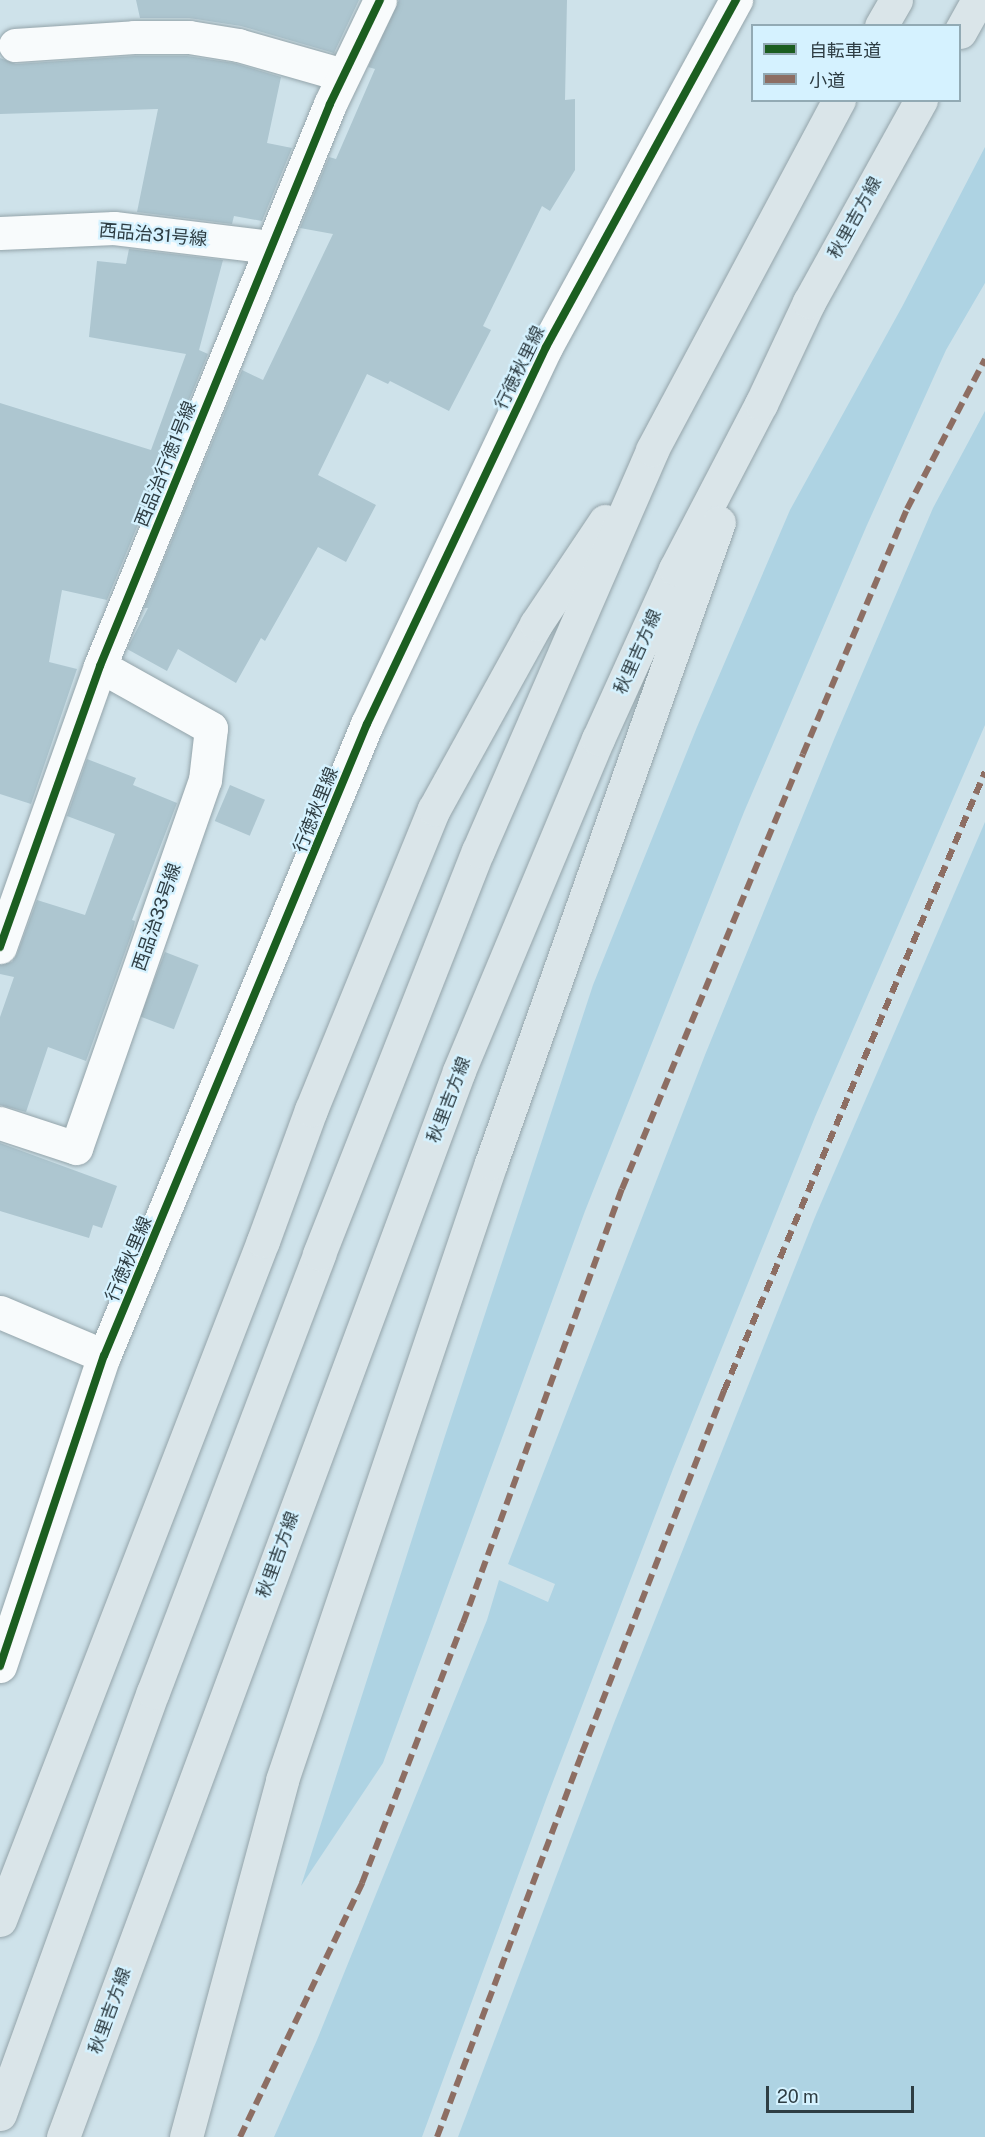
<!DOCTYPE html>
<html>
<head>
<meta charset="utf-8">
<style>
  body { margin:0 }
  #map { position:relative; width:985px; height:2137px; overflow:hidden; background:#cee2ea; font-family:"Public Sans","Noto Sans JP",sans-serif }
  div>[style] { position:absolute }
  .green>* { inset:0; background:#aed3e3 }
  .building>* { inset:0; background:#adc6d0; transform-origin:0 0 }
  .roads { filter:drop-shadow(0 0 2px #94a4aa) drop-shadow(0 0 2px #94a4aa) }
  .minor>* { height:33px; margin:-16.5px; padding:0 16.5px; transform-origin:16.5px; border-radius:16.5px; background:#f8fbfc }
  .major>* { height:33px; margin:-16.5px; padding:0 16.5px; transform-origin:16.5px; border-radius:16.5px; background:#dae5e9 }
  .quiet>* { height:6px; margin-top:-3px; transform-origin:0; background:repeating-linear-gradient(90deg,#8d6e63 0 12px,transparent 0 18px) }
  .cycleway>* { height:8px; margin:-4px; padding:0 4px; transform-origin:4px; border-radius:4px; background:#1b5e20 }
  span { translate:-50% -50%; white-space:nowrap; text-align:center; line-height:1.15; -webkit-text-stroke:4.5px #d5f2ff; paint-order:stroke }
  .street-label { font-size:18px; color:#2e3d43 }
  .legend { position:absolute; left:751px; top:24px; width:210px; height:78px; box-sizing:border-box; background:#d5f2ff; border:2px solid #92aab4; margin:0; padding:8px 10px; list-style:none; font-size:18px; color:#2e3d43 }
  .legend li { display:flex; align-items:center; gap:12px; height:30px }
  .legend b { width:30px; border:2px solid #92aab4 }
  .scale { position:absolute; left:766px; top:2086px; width:148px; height:27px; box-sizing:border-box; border:3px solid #2e3d43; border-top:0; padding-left:8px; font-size:18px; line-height:21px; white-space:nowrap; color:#2e3d43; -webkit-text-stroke:4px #d5f2ff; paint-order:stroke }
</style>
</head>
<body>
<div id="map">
  <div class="green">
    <div style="clip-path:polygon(985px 147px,985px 283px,946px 350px,867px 525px,744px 812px,585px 1211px,383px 1763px,301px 1886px,444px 1439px,593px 985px,697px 727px,790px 510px,903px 305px)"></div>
    <div style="clip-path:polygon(985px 411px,985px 725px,815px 1117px,673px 1469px,547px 1797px,422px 2137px,274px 2137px,317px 2040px,487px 1620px,499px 1580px,548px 1602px,555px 1584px,508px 1564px,705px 1055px,835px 737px,933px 508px)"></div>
    <div style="clip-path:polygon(985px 822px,985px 2137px,458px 2137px,614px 1723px,815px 1217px)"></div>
  </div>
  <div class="building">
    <div style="clip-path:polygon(136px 0,359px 0,334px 53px,241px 26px,189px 18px,140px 18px)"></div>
    <div style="clip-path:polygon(399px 0,567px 0,565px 100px,575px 99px,575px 170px,550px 211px,542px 206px,483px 326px,491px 330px,449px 411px,390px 381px,388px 384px,367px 374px,318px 475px,376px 505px,346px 562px,318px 547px,265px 641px,261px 638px,236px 683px,178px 649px,167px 671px,127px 649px,148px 608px,144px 608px,242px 370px,263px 380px,333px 234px,300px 228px,329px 157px,336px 159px,375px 69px,368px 67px)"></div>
    <div style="clip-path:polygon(135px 56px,187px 56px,234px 63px,281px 77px,267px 143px,292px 148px,262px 221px,234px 216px,232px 224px,137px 212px,158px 109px,0 114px,0 58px,16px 64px)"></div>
    <div style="clip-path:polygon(129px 249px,223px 260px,199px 350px,208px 354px,107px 600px,62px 590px,49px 662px,77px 669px,31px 804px,0 794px,0 403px,151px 450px,186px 354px,89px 337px,97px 261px,126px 264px)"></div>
    <div style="clip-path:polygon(87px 759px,136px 778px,133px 785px,177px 803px,132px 920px,135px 921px,133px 930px,86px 1061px,48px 1047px,26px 1112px,0 1105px,0 1017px,14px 977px,0 974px,0 965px,12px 962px,17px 954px,37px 900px,85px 915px,115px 834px,67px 816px)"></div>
    <div style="left:230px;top:785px;width:38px;height:39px;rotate:23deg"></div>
    <div style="left:165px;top:952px;width:36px;height:69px;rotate:21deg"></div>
    <div style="clip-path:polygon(0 1143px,117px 1186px,102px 1228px,93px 1225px,89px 1238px,0 1211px)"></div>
  </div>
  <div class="roads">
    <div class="minor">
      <div style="left:15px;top:45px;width:119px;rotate:-3.8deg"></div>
      <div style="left:134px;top:37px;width:55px"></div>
      <div style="left:189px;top:37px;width:50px;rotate:9.3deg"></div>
      <div style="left:238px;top:45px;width:109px;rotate:15.9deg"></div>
      <div style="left:0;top:233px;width:114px;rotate:-2.5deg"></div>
      <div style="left:114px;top:228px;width:157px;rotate:6.9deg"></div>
      <div style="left:0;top:947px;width:298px;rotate:-70.4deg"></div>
      <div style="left:100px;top:666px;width:607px;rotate:-67.74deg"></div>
      <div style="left:330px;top:104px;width:115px;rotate:-64.3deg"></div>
      <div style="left:0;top:1123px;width:80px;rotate:18.2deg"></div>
      <div style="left:76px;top:1148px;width:390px;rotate:-70.7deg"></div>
      <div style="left:205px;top:780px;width:52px;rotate:-83.4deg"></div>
      <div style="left:211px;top:728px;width:127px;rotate:-150.8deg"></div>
      <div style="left:0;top:1312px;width:113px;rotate:22.9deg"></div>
      <div style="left:0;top:1666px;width:327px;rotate:-71.5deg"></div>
      <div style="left:104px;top:1356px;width:685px;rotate:-67.41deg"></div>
      <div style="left:367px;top:724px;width:417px;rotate:-64.6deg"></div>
      <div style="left:546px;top:347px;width:396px;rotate:-61.3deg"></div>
    </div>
    <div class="major">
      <div style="left:881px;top:26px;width:30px;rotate:-60deg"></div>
      <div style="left:960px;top:32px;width:37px;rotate:-61deg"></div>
      <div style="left:0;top:1920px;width:728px;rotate:-68.83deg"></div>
      <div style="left:263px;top:1241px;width:140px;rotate:-69.9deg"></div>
      <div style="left:311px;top:1110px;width:325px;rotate:-67.8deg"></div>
      <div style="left:434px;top:809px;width:211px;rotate:-61.1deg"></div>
      <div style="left:536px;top:624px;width:124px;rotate:-56.2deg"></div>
      <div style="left:0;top:2114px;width:449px;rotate:-70.1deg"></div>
      <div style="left:153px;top:1692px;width:468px;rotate:-69.2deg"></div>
      <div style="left:319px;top:1254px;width:433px;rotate:-68.5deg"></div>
      <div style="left:478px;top:851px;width:437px;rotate:-66.5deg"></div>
      <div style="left:652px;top:450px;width:397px;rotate:-61.9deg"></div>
      <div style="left:63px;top:2137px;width:1137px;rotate:-69.62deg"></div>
      <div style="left:459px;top:1071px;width:360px;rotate:-67.3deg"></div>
      <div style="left:598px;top:739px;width:187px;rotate:-65.6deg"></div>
      <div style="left:675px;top:569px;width:186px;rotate:-62.5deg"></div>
      <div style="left:761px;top:404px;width:113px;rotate:-64.8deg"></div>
      <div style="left:809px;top:302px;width:231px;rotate:-61deg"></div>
      <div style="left:186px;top:2137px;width:370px;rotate:-74.9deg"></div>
      <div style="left:282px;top:1780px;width:651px;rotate:-71.29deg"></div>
      <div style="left:491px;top:1163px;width:680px;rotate:-70.42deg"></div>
    </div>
  </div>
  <div class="quiet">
    <div style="left:240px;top:2137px;width:282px;rotate:-64.3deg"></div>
    <div style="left:362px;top:1883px;width:279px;rotate:-68.8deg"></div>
    <div style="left:463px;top:1623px;width:462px;rotate:-69.9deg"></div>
    <div style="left:622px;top:1189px;width:471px;rotate:-67.4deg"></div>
    <div style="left:803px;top:754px;width:266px;rotate:-67deg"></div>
    <div style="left:907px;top:509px;width:169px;rotate:-62.5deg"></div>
    <div style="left:437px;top:2137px;width:410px;rotate:-69.3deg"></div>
    <div style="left:582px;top:1753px;width:389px;rotate:-68.6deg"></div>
    <div style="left:724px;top:1391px;width:672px;rotate:-67.14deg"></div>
  </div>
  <div class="cycleway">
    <div style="left:0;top:947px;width:298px;rotate:-70.4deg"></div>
    <div style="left:100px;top:666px;width:607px;rotate:-67.74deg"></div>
    <div style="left:330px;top:104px;width:115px;rotate:-64.3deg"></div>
    <div style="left:0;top:1666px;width:327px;rotate:-71.5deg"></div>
    <div style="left:104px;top:1356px;width:685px;rotate:-67.41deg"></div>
    <div style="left:367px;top:724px;width:417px;rotate:-64.6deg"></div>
    <div style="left:546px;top:347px;width:396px;rotate:-61.3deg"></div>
  </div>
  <div class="street-label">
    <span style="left:855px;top:218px;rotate:-61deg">秋里吉方線</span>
    <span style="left:153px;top:235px;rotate:5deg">西品治31号線</span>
    <span style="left:520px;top:368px;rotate:-64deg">行徳秋里線</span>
    <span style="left:166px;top:464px;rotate:-68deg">西品治行徳1号線</span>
    <span style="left:638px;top:652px;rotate:-66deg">秋里吉方線</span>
    <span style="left:316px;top:810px;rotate:-68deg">行徳秋里線</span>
    <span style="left:157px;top:917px;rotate:-71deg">西品治33号線</span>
    <span style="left:449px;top:1100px;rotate:-69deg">秋里吉方線</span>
    <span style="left:129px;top:1259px;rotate:-67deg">行徳秋里線</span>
    <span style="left:278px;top:1555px;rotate:-70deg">秋里吉方線</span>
    <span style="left:110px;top:2011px;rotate:-70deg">秋里吉方線</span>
  </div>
  <ul class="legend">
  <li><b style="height:8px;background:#1b5e20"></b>自転車道</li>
  <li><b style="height:8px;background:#8d6e63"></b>小道</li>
  </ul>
  <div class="scale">20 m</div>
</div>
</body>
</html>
